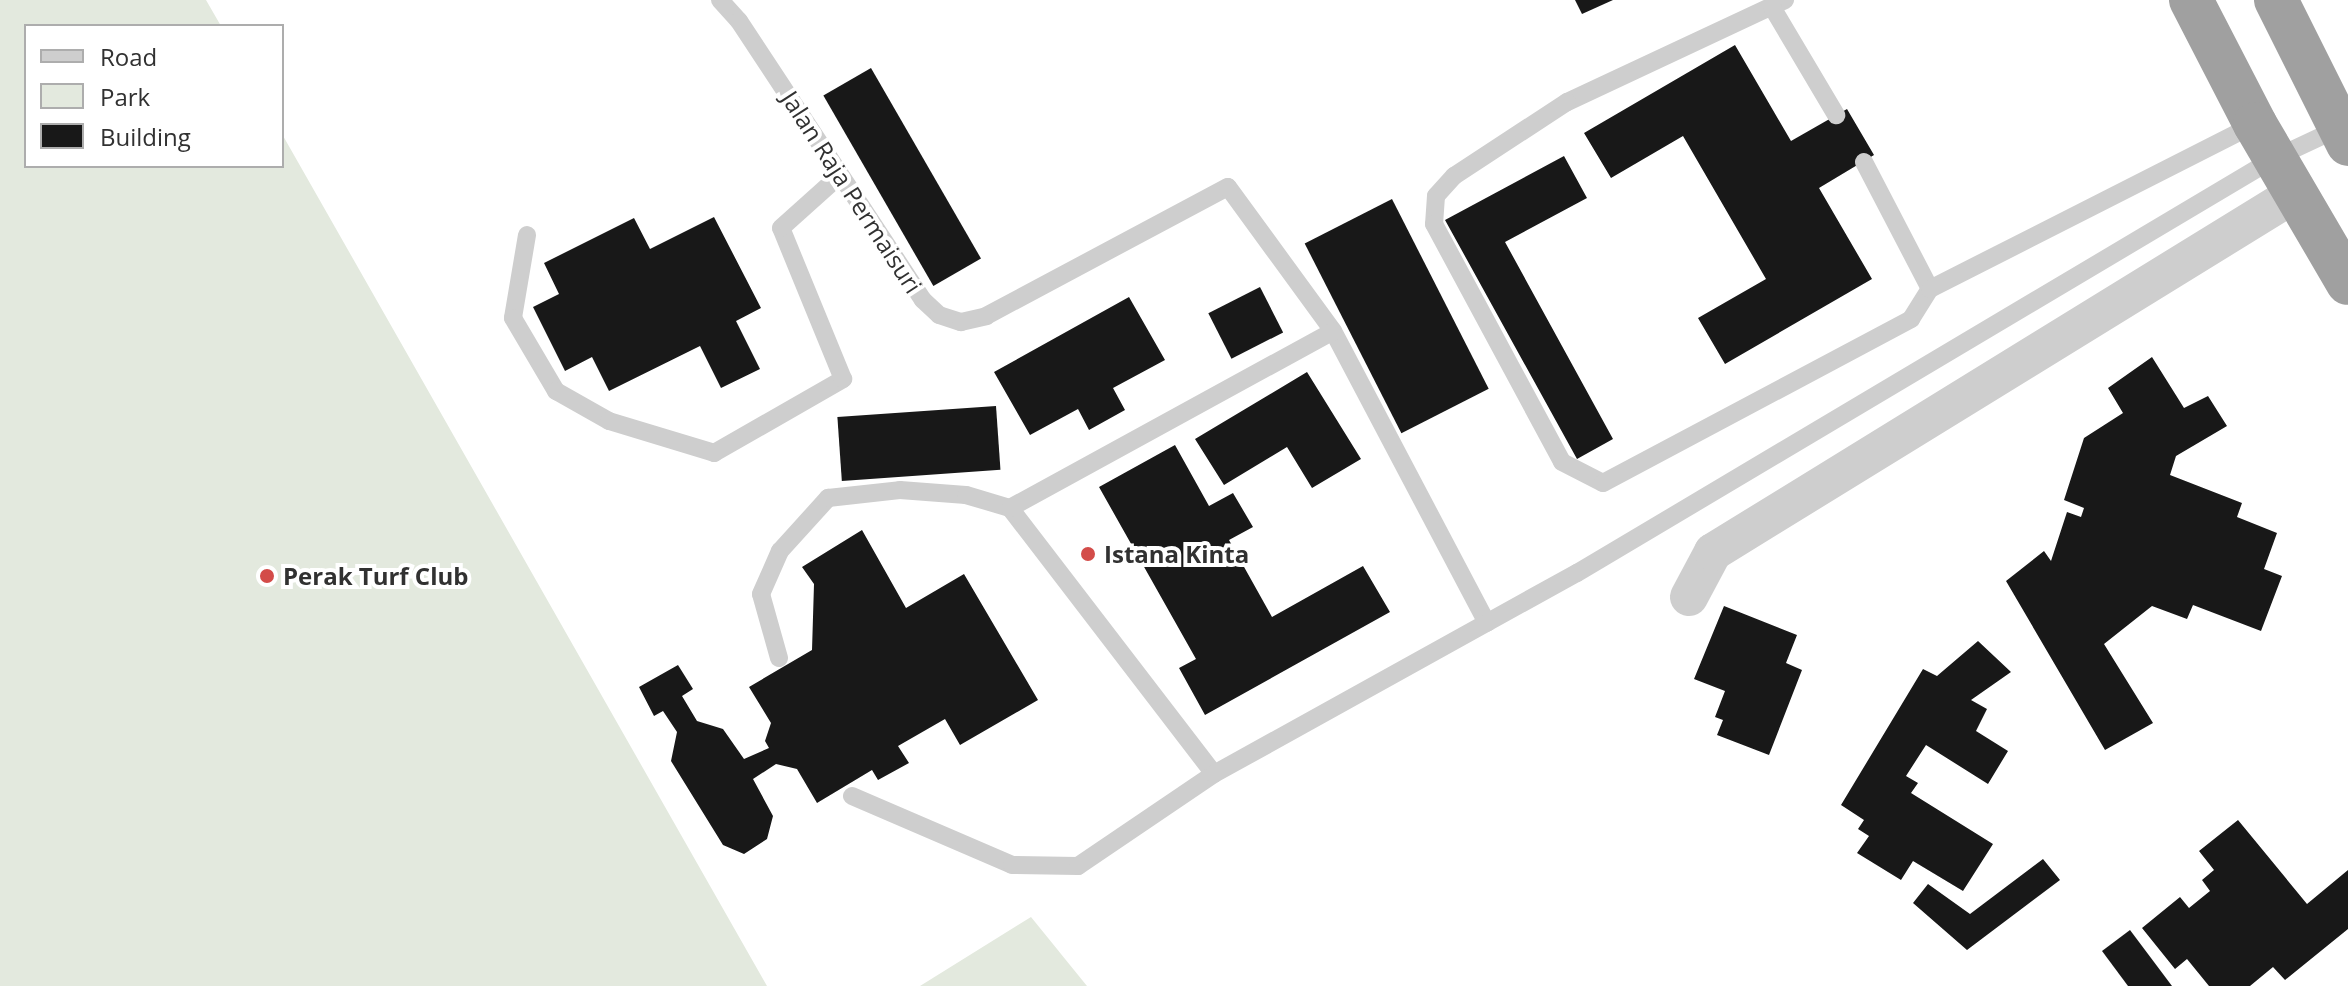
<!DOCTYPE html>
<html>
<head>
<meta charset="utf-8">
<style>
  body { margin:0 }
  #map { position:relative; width:2348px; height:986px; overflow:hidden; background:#fff; font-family:"Open Sans",sans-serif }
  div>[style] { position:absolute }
  .green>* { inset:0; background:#e3e9de }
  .building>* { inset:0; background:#181818; transform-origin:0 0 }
  .service>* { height:18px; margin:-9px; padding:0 9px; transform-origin:9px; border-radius:9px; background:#cecece }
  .minor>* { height:38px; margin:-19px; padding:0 19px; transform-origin:19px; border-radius:19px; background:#cecece }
  .trunk>* { height:44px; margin:-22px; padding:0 22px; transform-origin:22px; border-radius:22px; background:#a0a0a0 }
  .dots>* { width:22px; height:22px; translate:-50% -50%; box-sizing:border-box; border:4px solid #fff; border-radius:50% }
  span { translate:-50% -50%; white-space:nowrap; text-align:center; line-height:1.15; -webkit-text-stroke:8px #fff; paint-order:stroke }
  .street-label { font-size:24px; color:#313131 }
  .poi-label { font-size:24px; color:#313131; font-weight:700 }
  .left { translate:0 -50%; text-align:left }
  .legend { position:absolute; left:24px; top:24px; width:260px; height:144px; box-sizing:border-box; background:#fff; border:2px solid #adadad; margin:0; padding:10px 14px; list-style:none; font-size:24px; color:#313131 }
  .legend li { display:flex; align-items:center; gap:16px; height:40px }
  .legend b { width:40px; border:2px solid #adadad }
</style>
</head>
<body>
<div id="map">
  <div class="green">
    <div style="clip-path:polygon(0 0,206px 0,221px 26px,26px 26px,26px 166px,282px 166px,282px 134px,767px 986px,0 986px)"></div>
    <div style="clip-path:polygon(1031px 917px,1087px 986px,920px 986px)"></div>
  </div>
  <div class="building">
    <div style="clip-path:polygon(1575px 0,1613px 0,1582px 14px)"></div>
    <div style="clip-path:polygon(1735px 45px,1791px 141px,1847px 109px,1874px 155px,1819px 188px,1872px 279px,1725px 364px,1698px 318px,1766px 279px,1683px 136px,1611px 178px,1584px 133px)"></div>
    <div style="left:871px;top:68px;width:220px;height:55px;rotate:60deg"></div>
    <div style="clip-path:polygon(1564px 156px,1587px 198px,1505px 242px,1613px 439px,1577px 459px,1445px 220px)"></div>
    <div style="left:1392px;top:199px;width:213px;height:98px;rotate:63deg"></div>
    <div style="clip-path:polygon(714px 217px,761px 308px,736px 321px,760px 369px,721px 388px,700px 346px,609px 391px,592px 357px,565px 371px,533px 307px,559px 294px,544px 263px,634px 218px,650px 249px)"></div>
    <div style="left:1260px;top:287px;width:51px;height:58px;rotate:63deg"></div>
    <div style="clip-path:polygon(1129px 297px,1165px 360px,1113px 388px,1125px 410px,1089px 430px,1078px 409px,1030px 435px,994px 372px)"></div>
    <div style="clip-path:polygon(2152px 357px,2184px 408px,2208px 396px,2227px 426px,2176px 456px,2170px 475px,2242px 503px,2237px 517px,2277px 533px,2264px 569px,2282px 576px,2261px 631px,2193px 605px,2187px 619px,2152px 606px,2104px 644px,2153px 723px,2105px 750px,2006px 581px,2044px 551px,2051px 561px,2067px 512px,2081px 517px,2084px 508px,2064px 500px,2084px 438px,2123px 413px,2108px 388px)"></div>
    <div style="clip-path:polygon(1307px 372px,1361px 459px,1312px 488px,1287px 447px,1224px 485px,1195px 439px)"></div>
    <div style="left:996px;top:406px;width:64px;height:159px;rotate:86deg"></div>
    <div style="clip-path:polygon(1175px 445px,1209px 506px,1233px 493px,1253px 527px,1229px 540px,1272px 617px,1363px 566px,1390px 612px,1205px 715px,1179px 668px,1196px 659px,1099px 487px)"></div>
    <div style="clip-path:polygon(862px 530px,906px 608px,964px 574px,1038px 700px,960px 745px,945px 719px,898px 746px,909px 763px,878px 780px,872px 770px,817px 803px,797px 769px,776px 764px,753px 779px,773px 816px,767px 839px,744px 854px,723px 845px,671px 761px,677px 732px,663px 711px,654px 716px,639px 687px,678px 665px,693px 689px,682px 696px,697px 721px,723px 729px,744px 759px,769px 748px,765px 741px,771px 723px,749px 687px,812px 650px,814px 584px,802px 567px)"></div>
    <div style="clip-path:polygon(1724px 606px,1797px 635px,1786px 663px,1802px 670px,1769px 755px,1717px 735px,1723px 720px,1715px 717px,1725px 691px,1694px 679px)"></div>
    <div style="clip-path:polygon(1978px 641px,2011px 672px,1971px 700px,1987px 709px,1976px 731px,2008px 751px,1988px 784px,1926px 745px,1906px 776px,1918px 783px,1911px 793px,1993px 844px,1963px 891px,1913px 861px,1901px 880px,1857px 853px,1869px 836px,1858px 829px,1864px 820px,1841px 805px,1923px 669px,1937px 676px)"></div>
    <div style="clip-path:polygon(2238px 820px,2307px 904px,2348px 870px,2348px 929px,2285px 980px,2273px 967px,2250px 986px,2209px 986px,2187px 959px,2175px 969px,2142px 928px,2180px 897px,2189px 908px,2210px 891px,2202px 880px,2214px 870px,2199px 851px)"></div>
    <div style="clip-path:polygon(2043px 859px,2060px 880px,1967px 950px,1913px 903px,1928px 884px,1970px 914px)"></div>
    <div style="clip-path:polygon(2130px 930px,2172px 986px,2128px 986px,2102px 951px)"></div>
  </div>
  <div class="service">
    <div style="left:720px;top:0;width:28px;rotate:48deg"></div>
    <div style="left:739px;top:21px;width:334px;rotate:56.6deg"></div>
    <div style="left:923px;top:300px;width:22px;rotate:43deg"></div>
    <div style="left:939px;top:315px;width:23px;rotate:18deg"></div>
    <div style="left:961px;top:322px;width:26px;rotate:-13deg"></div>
    <div style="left:986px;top:316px;width:274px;rotate:-28.1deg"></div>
    <div style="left:1228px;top:187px;width:178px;rotate:53.9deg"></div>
    <div style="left:1333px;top:331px;width:330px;rotate:62.2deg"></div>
    <div style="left:1785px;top:0;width:241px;rotate:154.9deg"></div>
    <div style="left:1567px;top:102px;width:135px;rotate:146.8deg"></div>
    <div style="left:1454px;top:176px;width:27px;rotate:132deg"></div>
    <div style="left:1436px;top:196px;width:28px;rotate:94deg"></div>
    <div style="left:1434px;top:224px;width:270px;rotate:61.7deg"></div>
    <div style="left:1562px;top:462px;width:46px;rotate:27.1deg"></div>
    <div style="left:1603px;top:483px;width:349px;rotate:-28deg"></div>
    <div style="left:1911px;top:319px;width:36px;rotate:-58deg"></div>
    <div style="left:1772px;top:7px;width:126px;rotate:59.3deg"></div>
    <div style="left:1864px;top:162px;width:143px;rotate:62.5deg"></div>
    <div style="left:1930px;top:289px;width:364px;rotate:-26.9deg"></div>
    <div style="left:527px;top:235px;width:84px;rotate:99.6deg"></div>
    <div style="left:513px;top:318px;width:85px;rotate:59.5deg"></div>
    <div style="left:556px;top:391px;width:61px;rotate:29.5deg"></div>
    <div style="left:609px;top:421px;width:110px;rotate:16.9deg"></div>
    <div style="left:714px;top:453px;width:149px;rotate:-29.8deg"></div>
    <div style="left:843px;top:379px;width:163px;rotate:-112.3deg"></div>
    <div style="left:781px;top:228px;width:79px;rotate:-41.9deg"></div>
    <div style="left:1010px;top:508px;width:335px;rotate:52.5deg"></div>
    <div style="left:779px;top:658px;width:66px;rotate:-105.7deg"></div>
    <div style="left:761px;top:594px;width:47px;rotate:-66.2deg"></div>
    <div style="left:780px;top:551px;width:72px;rotate:-47.8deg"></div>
    <div style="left:828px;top:498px;width:72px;rotate:-6.3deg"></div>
    <div style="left:900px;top:490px;width:66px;rotate:4.3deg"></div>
    <div style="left:966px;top:495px;width:46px;rotate:16.5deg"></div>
    <div style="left:1010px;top:508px;width:368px;rotate:-28.7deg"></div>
    <div style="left:852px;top:796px;width:174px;rotate:23.3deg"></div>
    <div style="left:1012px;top:865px;width:66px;rotate:0.9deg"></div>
    <div style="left:1078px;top:866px;width:164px;rotate:-34.1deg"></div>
    <div style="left:1214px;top:774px;width:415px;rotate:-29deg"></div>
    <div style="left:1577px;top:573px;width:812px;rotate:-30.73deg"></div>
    <div style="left:2275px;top:158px;width:71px;rotate:-25.1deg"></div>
  </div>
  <div class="minor">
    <div style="left:1689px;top:597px;width:51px;rotate:-61.9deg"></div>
    <div style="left:1713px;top:552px;width:685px;rotate:-31.62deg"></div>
  </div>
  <div class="trunk">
    <div style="left:2191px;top:0;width:140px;rotate:62.7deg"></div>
    <div style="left:2255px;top:124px;width:184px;rotate:59.7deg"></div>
    <div style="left:2276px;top:0;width:161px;rotate:63.4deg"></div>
  </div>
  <div class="dots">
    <div style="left:1088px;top:554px;background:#d34c49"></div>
    <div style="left:267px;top:576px;background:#d34c49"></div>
  </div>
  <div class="street-label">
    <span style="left:852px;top:192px;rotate:57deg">Jalan Raja Permaisuri</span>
  </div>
  <div class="poi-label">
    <span class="left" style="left:1104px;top:554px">Istana Kinta</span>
    <span class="left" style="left:283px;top:576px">Perak Turf Club</span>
  </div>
  <ul class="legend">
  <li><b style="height:10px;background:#cecece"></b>Road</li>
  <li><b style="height:22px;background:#e3e9de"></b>Park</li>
  <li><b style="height:22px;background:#181818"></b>Building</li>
  </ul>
</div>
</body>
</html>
